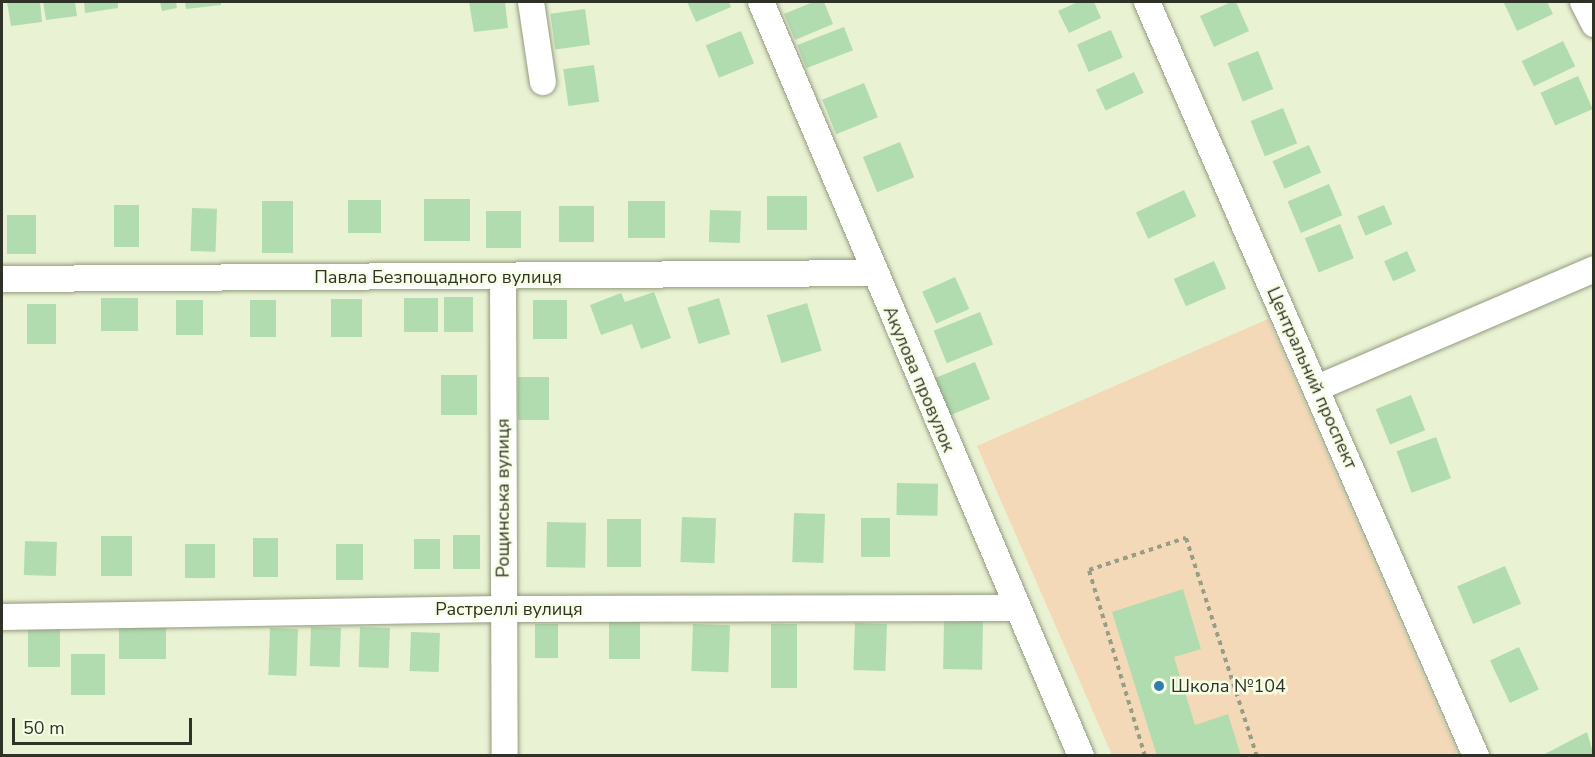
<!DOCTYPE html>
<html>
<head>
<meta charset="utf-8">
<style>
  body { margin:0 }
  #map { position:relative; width:1595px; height:757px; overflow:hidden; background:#e9f2d3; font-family:"Nunito Sans",sans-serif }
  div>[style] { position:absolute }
  .green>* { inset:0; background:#f3d9b8 }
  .building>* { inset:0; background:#b1dcb0; transform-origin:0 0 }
  .path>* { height:4px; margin-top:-2px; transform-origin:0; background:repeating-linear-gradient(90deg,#979d87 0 4.5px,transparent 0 9px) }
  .roads { filter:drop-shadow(0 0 2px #939b7f) drop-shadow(0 0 2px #939b7f) }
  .minor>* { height:26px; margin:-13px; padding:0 13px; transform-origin:13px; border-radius:13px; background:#fff }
  .dots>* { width:16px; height:16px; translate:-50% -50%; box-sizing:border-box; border:3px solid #f7fee6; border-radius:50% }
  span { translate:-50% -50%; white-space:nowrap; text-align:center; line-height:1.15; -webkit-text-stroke:5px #f7fee6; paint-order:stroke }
  .street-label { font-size:18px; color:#2f3227 }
  .poi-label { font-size:18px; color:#2f3227 }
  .left { translate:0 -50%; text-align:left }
  .frame { position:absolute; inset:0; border:3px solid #2f3227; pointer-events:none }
  .scale { position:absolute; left:12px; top:718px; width:180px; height:27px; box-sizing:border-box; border:3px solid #2f3227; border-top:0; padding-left:8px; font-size:18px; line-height:21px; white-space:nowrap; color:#2f3227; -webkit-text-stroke:4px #f7fee6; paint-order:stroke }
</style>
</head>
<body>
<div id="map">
  <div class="green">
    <div style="clip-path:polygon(1268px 319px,1458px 755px,1112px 755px,977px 446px)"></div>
  </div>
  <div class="building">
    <div style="clip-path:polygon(7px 2px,40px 2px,42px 22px,11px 26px)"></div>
    <div style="clip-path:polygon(43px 2px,75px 2px,77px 16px,46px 20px)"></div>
    <div style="clip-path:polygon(84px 2px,118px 2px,118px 8px,85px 13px)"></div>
    <div style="clip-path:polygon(160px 2px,176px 2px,177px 8px,162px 11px)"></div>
    <div style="clip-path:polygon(185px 2px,221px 2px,221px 5px,186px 9px)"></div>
    <div style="clip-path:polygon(469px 2px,505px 2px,508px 28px,474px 32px)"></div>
    <div style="clip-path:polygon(687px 2px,729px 2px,731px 7px,696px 22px)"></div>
    <div style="clip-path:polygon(813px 2px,824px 2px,833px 24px,795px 40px,784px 14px)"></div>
    <div style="clip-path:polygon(1078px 2px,1094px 2px,1101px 18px,1069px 33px,1058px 11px)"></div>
    <div style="clip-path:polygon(1231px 2px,1236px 2px,1249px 31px,1214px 47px,1200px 16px)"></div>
    <div style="clip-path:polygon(1507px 2px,1547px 2px,1553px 14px,1517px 31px,1504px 3px)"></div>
    <div style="left:585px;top:9px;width:36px;height:35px;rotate:82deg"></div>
    <div style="left:844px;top:27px;width:25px;height:50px;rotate:69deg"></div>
    <div style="left:1111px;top:30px;width:30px;height:37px;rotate:67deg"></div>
    <div style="left:741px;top:31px;width:35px;height:38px;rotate:68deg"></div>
    <div style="left:1563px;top:41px;width:28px;height:46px;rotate:64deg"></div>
    <div style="left:1258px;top:51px;width:41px;height:33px;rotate:68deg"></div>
    <div style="left:594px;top:65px;width:37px;height:31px;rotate:82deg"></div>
    <div style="left:1134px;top:72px;width:23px;height:42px;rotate:65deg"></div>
    <div style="left:1578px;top:76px;width:36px;height:41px;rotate:66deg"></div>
    <div style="left:864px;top:83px;width:37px;height:45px;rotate:68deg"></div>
    <div style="left:1283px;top:108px;width:38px;height:35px;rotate:68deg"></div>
    <div style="left:900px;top:142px;width:38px;height:40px;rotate:68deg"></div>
    <div style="left:1309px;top:145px;width:30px;height:40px;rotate:66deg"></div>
    <div style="left:1329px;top:184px;width:34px;height:45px;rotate:67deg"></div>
    <div style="left:1184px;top:190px;width:29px;height:53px;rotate:65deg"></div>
    <div style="left:767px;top:196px;width:40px;height:34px"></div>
    <div style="left:424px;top:199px;width:46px;height:42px"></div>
    <div style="left:348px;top:200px;width:33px;height:33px"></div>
    <div style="left:262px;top:201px;width:31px;height:52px"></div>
    <div style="left:628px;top:201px;width:37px;height:37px"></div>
    <div style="left:114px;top:205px;width:25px;height:42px"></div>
    <div style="left:1384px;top:205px;width:21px;height:29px;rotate:67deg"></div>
    <div style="left:559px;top:206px;width:35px;height:36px"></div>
    <div style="left:192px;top:208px;width:25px;height:43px;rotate:2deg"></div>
    <div style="left:710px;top:210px;width:31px;height:32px;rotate:2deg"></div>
    <div style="left:486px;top:211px;width:35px;height:37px"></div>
    <div style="left:7px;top:215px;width:29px;height:39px"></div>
    <div style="left:1340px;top:224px;width:37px;height:38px;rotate:68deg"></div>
    <div style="left:1407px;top:251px;width:22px;height:25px;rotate:66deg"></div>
    <div style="left:1214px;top:261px;width:30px;height:44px;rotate:66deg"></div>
    <div style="left:955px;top:277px;width:35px;height:36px;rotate:66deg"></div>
    <div style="clip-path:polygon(654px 292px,671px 338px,641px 349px,632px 324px,601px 335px,590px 305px,621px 293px,625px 302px)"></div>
    <div style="left:444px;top:297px;width:29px;height:35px"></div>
    <div style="left:101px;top:298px;width:37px;height:33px"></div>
    <div style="left:404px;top:298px;width:34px;height:34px"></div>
    <div style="left:719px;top:298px;width:38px;height:33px;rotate:73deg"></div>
    <div style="left:331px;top:299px;width:31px;height:38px"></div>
    <div style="left:176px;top:300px;width:27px;height:35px"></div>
    <div style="left:250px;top:300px;width:26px;height:37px"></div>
    <div style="left:533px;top:300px;width:34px;height:39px"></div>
    <div style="left:807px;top:303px;width:50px;height:42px;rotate:73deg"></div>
    <div style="left:27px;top:304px;width:29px;height:40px"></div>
    <div style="left:980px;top:312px;width:35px;height:50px;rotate:68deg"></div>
    <div style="left:975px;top:362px;width:40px;height:43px;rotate:68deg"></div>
    <div style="left:441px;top:375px;width:36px;height:40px"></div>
    <div style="left:518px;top:377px;width:31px;height:43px"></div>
    <div style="left:1411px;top:395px;width:38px;height:38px;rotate:68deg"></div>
    <div style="left:1436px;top:437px;width:44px;height:42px;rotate:70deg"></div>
    <div style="left:897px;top:483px;width:41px;height:32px;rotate:1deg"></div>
    <div style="left:794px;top:513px;width:31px;height:49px;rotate:2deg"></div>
    <div style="left:682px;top:517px;width:34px;height:45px;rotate:2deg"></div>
    <div style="left:861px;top:518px;width:29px;height:39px"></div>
    <div style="left:607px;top:519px;width:34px;height:48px"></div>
    <div style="left:547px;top:522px;width:39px;height:45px;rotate:1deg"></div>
    <div style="left:453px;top:535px;width:27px;height:34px"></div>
    <div style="left:101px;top:536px;width:31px;height:40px"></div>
    <div style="left:253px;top:538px;width:25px;height:39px"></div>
    <div style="left:414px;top:539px;width:26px;height:30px"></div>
    <div style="left:25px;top:541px;width:32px;height:34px;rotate:2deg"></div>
    <div style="left:185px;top:544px;width:30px;height:34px"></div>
    <div style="left:336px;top:544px;width:27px;height:36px"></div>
    <div style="left:1505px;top:566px;width:41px;height:52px;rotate:67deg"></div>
    <div style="clip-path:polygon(1183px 589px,1201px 649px,1174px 657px,1195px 725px,1228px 714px,1241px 756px,1157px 756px,1112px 612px)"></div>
    <div style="left:944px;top:620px;width:39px;height:49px;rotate:1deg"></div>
    <div style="left:609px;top:622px;width:31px;height:37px"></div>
    <div style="left:119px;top:623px;width:47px;height:36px"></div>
    <div style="left:855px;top:623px;width:32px;height:47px;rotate:2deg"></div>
    <div style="left:28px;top:624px;width:32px;height:43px"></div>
    <div style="left:535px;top:624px;width:23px;height:34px"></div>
    <div style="left:693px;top:624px;width:37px;height:47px;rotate:2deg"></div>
    <div style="left:771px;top:624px;width:26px;height:64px"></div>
    <div style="left:311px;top:627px;width:30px;height:39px;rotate:2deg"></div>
    <div style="left:360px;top:627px;width:30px;height:40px;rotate:2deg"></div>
    <div style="left:270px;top:628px;width:28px;height:47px;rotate:2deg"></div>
    <div style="left:411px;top:632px;width:29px;height:39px;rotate:2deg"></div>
    <div style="left:1519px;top:647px;width:47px;height:32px;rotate:65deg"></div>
    <div style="left:71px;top:654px;width:34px;height:41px"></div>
    <div style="clip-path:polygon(1587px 732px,1594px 756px,1541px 756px)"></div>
  </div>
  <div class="path">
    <div style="left:1145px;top:756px;width:194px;rotate:-106.8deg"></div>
    <div style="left:1089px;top:570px;width:102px;rotate:-18.3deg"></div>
    <div style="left:1186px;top:538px;width:229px;rotate:72deg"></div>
  </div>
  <div class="roads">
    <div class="minor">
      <div style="left:531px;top:2px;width:81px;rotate:81.5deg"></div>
      <div style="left:761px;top:2px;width:819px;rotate:67deg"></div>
      <div style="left:1147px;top:2px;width:823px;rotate:66.43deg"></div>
      <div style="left:1583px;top:2px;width:25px;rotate:63deg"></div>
      <div style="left:503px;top:277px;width:479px;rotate:89.8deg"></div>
      <div style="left:2px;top:279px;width:872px;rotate:-0.39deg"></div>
      <div style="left:1317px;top:388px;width:301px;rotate:-23.2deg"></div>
      <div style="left:2px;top:617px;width:502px;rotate:-0.91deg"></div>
      <div style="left:504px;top:609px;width:512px;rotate:-0.11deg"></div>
    </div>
  </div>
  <div class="dots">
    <div style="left:1159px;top:686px;background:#2f7eb0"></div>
  </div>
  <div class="street-label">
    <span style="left:438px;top:277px">Павла Безпощадного вулиця</span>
    <span style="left:1312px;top:378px;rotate:66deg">Центральний проспект</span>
    <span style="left:919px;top:379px;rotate:67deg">Акулова провулок</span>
    <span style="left:503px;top:498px;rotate:-90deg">Рощинська вулиця</span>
    <span style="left:509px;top:609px">Растреллі вулиця</span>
  </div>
  <div class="poi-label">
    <span class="left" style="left:1171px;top:686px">Школа №104</span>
  </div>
  <div class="frame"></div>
  <div class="scale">50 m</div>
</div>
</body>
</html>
